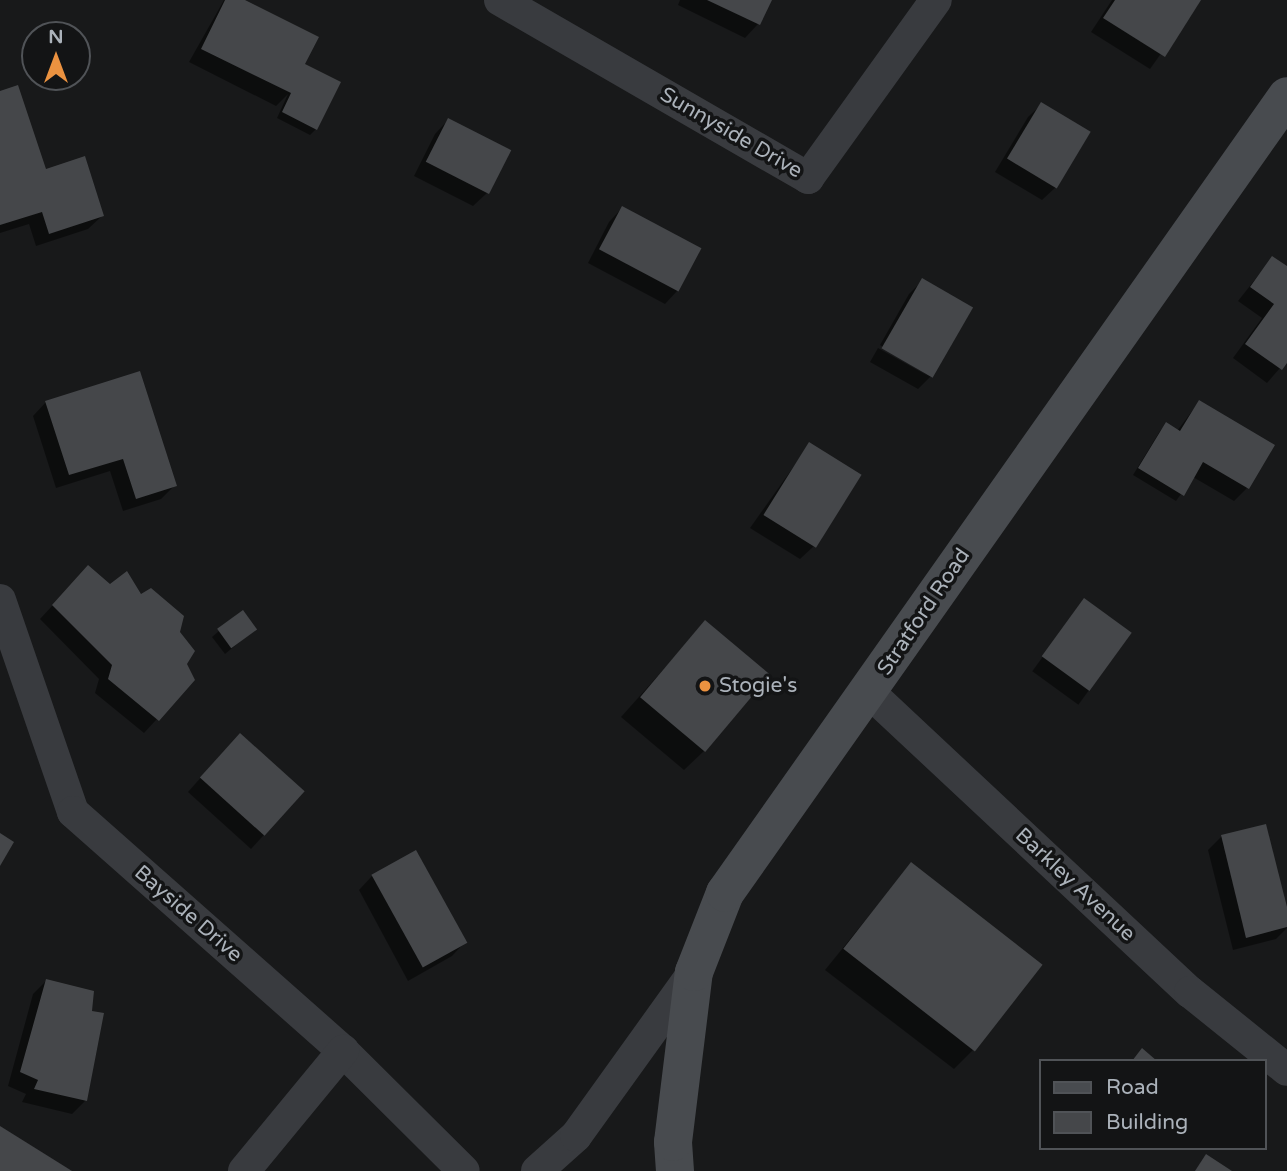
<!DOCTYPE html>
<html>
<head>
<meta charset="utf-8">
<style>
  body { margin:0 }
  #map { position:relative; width:1287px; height:1171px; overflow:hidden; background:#18191a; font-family:"Varela Round",sans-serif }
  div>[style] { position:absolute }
  .shadow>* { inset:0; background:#0007; transform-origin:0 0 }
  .building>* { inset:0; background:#45474a; transform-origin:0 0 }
  .street>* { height:32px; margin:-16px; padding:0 16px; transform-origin:16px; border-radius:16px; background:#393b3f }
  .secondary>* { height:38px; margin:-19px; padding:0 19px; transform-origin:19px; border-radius:19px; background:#484b4f }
  .dots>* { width:19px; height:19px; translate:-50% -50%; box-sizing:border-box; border:4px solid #131415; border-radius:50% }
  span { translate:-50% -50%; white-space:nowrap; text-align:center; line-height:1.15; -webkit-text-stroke:7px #131415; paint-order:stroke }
  .street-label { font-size:21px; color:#abb2ba }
  .poi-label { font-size:21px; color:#abb2ba }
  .left { translate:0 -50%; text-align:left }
  .legend { position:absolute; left:1039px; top:1059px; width:228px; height:91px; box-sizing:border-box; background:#131415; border:2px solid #505357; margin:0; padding:9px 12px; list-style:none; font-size:21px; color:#abb2ba }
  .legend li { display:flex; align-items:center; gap:14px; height:35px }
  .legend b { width:35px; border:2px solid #505357 }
  .north { position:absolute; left:21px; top:21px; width:70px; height:70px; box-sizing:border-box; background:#131415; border:2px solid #505357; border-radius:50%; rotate:0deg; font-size:19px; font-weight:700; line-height:28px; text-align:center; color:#abb2ba }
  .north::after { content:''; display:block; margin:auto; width:24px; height:32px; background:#eb9240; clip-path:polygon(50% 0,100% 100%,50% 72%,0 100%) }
</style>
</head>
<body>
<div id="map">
  <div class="shadow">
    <div style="clip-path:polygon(224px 0,241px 0,303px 65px,316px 129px,310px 135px,277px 118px,288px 94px,276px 106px,189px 62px)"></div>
    <div style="clip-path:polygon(680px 0,770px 0,758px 24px,745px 38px,678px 5px)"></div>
    <div style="clip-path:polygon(1112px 0,1199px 0,1150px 69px,1091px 32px)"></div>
    <div style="clip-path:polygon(0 93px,44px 171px,102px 216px,88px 229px,36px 246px,29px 224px,0 233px)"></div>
    <div style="clip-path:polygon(1042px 104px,1056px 187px,1042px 200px,995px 172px,1028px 117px)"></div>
    <div style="clip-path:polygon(448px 120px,487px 193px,473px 206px,414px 176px,435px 134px)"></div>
    <div style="clip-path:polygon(622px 208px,678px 290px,665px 304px,588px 263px,609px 222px)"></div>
    <div style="clip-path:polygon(1272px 258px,1287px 268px,1287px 360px,1267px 383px,1233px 358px,1262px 318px,1238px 301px)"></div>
    <div style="clip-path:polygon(923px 280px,931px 376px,918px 389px,870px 362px,878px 348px,930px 377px,880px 345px,909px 294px)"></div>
    <div style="clip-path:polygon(46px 402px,175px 485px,161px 499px,123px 511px,110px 471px,56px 488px,33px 416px)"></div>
    <div style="clip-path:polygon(1199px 402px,1247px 488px,1234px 501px,1193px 477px,1176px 501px,1133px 475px,1160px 431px,1166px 425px,1177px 431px)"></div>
    <div style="clip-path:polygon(809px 445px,814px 546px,800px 559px,750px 528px)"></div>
    <div style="clip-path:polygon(75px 581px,140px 597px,193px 680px,144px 733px,95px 693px,99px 679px,40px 619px)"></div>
    <div style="left:1084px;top:600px;width:57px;height:88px;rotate:36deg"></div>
    <div style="clip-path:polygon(705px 623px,704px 751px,684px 770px,621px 717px)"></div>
    <div style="clip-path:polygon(219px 631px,248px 635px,225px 654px,212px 637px)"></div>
    <div style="clip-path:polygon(226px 749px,303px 792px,251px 849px,188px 792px)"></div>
    <div style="clip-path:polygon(1265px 826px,1287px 928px,1276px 939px,1233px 950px,1208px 850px,1221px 837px)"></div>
    <div style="clip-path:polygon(911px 864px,973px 1050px,954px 1069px,825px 970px)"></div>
    <div style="clip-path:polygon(372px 876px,465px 942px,452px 956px,408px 981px,359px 890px)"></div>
    <div style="clip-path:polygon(46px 981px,85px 1101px,72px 1114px,22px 1102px,26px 1094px,8px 1086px,33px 994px)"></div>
  </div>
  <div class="building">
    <div style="clip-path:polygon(225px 0,245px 0,319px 37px,305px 64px,341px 82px,317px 130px,282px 112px,291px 93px,201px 49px)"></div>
    <div style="clip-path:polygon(707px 0,772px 0,760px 25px)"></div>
    <div style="clip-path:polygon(1115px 0,1201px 0,1165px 57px,1103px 18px)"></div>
    <div style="clip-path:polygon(18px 85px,46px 169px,85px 156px,104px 216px,49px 234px,42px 212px,0 225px,0 91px)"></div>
    <div style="left:1041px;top:102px;width:58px;height:66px;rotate:31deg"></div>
    <div style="left:448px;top:118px;width:71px;height:49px;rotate:27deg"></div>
    <div style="left:622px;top:206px;width:90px;height:49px;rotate:28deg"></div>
    <div style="clip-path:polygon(1272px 256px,1287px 266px,1287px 363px,1282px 370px,1245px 344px,1274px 304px,1250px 287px)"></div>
    <div style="left:922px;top:278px;width:59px;height:81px;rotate:30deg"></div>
    <div style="clip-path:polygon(140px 371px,177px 486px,136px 499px,123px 459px,69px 475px,45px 401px)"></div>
    <div style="clip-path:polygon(1199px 400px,1275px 445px,1249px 489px,1203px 462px,1184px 496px,1138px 468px,1166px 422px,1180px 431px)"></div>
    <div style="left:809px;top:442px;width:62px;height:86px;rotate:32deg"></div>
    <div style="clip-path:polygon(88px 565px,110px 584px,127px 571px,141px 594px,151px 588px,184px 616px,180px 632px,195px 651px,187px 664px,195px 680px,159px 721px,108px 679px,112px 665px,52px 605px)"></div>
    <div style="left:1084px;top:598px;width:59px;height:72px;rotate:36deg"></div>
    <div style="left:243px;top:610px;width:24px;height:32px;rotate:54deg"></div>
    <div style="left:705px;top:620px;width:85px;height:101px;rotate:40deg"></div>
    <div style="left:240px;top:733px;width:87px;height:60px;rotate:42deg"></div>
    <div style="clip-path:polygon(1266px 824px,1287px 907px,1287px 927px,1246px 938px,1221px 835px)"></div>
    <div style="clip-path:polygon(0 833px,14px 842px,0 866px)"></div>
    <div style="left:416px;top:850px;width:106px;height:51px;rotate:61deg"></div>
    <div style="left:911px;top:862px;width:167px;height:110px;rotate:38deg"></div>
    <div style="clip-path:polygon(46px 979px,94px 991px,92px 1011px,104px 1013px,87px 1101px,34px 1089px,38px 1080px,20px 1072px)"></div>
    <div style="clip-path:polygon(1142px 1048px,1157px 1061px,1132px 1061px)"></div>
    <div style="clip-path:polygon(0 1126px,72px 1171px,0 1171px)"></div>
    <div style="clip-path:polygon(1206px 1154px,1232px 1171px,1195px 1171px)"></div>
  </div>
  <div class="street">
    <div style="left:500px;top:0;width:356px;rotate:30deg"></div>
    <div style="left:808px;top:178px;width:219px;rotate:-54.3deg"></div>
    <div style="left:0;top:600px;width:224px;rotate:71deg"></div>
    <div style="left:73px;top:812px;width:361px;rotate:41.5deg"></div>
    <div style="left:343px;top:1051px;width:170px;rotate:44.8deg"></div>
    <div style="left:869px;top:692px;width:439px;rotate:43.1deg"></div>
    <div style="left:1190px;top:992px;width:124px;rotate:38.8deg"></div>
    <div style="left:244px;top:1171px;width:156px;rotate:-50.5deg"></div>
    <div style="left:537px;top:1171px;width:52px;rotate:-41.9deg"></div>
    <div style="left:576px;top:1136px;width:202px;rotate:-54.3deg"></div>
  </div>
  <div class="secondary">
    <div style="left:675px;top:1171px;width:29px;rotate:-94deg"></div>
    <div style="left:673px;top:1142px;width:171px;rotate:-83deg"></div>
    <div style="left:694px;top:972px;width:85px;rotate:-68.6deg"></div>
    <div style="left:725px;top:893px;width:975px;rotate:-54.81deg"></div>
  </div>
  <div class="dots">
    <div style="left:705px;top:686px;background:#eb9240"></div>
  </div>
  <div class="street-label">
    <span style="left:731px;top:133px;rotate:30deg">Sunnyside Drive</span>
    <span style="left:924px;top:612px;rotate:-56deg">Stratford Road</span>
    <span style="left:1075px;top:885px;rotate:43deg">Barkley Avenue</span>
    <span style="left:188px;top:914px;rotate:41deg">Bayside Drive</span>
  </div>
  <div class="poi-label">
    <span class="left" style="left:719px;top:686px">Stogie's</span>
  </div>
  <ul class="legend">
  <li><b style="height:9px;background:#484b4f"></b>Road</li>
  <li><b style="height:19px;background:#45474a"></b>Building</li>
  </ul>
  <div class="north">N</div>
</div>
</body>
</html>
